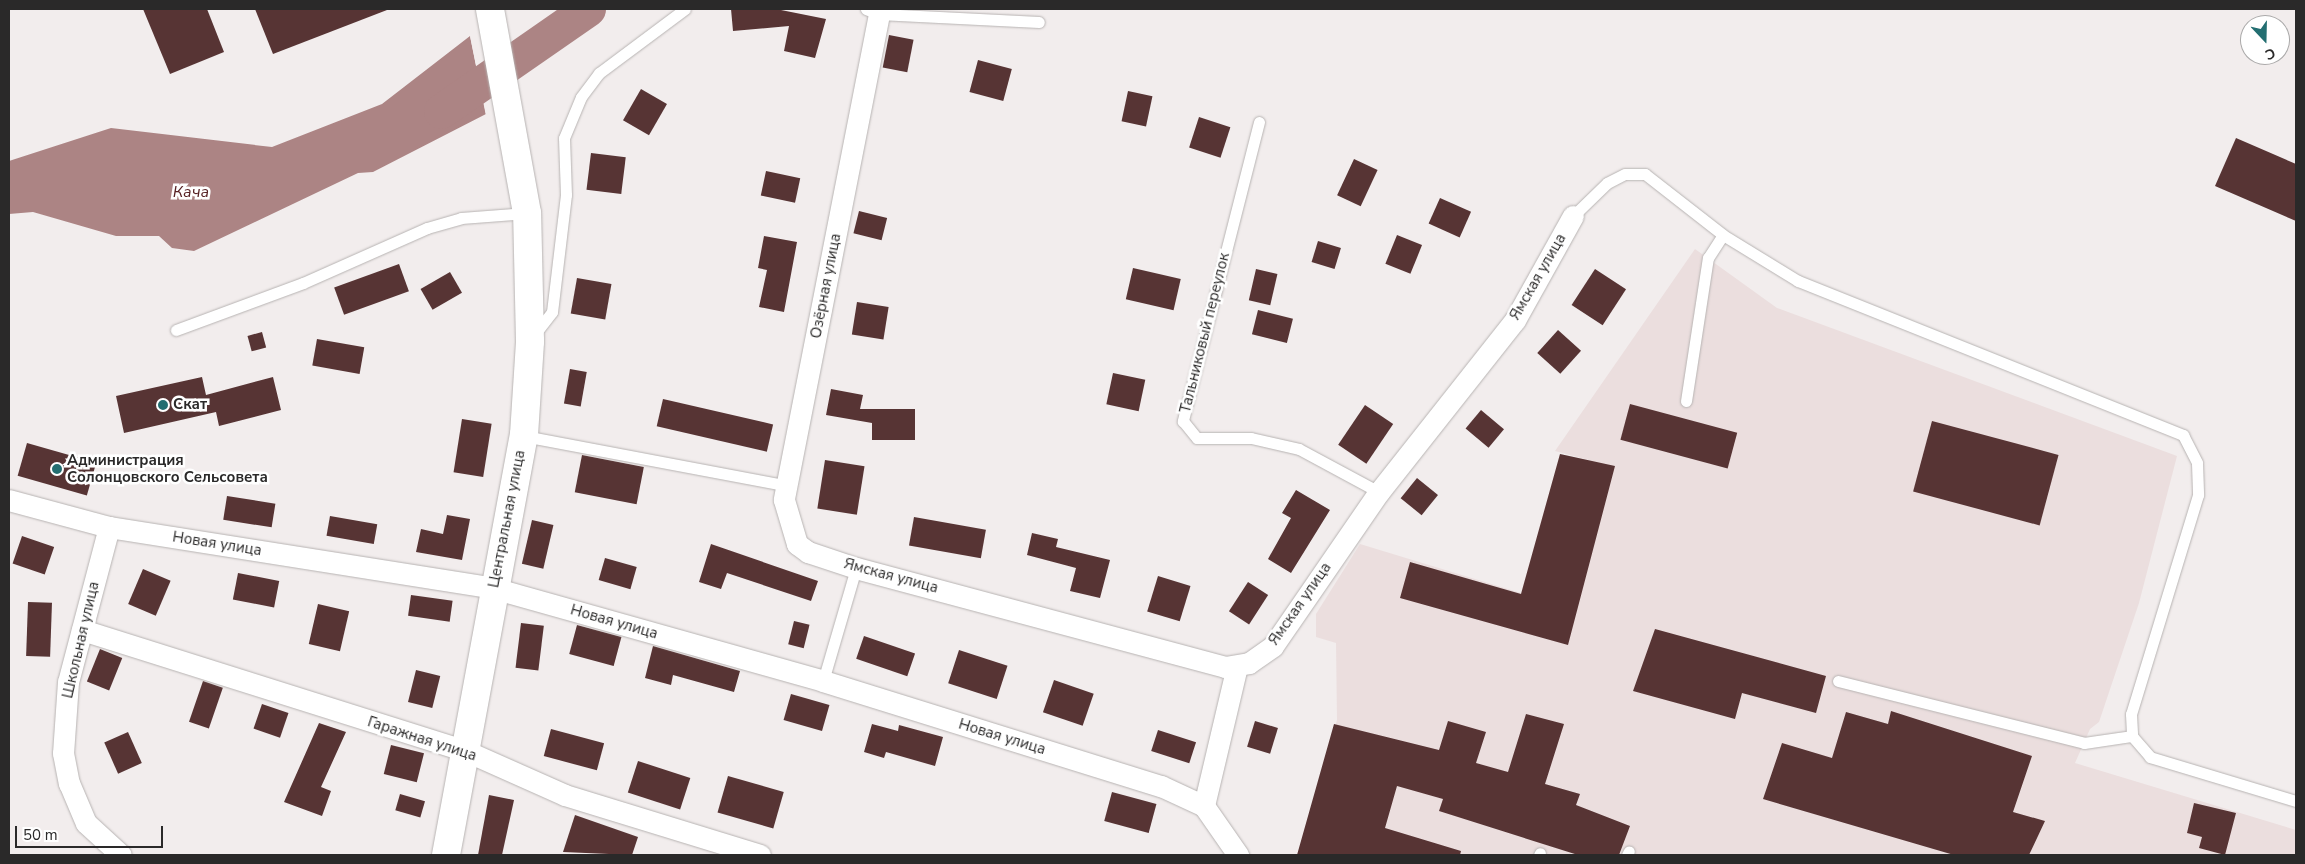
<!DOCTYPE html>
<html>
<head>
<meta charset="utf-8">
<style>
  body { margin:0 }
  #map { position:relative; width:2305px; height:864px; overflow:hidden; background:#f2eded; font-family:"Nunito Sans",sans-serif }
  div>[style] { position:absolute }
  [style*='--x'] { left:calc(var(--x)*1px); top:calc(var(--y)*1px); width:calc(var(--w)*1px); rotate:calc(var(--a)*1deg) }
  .built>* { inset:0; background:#ebdede }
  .water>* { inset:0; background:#ac8484 }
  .pier>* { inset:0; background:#f2eded }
  .river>* { height:35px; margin:-17.5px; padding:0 17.5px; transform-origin:17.5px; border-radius:17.5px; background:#ac8484 }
  .building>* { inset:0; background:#573434; transform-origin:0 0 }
  .roads { filter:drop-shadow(0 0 1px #b7b3b2) drop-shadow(0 0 1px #b7b3b2) }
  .lane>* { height:11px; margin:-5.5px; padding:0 5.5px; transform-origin:5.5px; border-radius:5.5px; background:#fff }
  .street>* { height:21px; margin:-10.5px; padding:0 10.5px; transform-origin:10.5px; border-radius:10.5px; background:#fff }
  .secondary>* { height:28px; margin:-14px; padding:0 14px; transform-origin:14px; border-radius:14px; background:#fff }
  .dots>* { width:14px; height:14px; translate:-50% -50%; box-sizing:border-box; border:2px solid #fff; border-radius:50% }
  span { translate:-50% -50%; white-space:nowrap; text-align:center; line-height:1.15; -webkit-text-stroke:5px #fff; paint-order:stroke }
  .street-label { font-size:15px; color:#2a2929 }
  .poi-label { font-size:15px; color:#2a2929; font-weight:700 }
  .left { translate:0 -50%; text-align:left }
  .water-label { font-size:16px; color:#572124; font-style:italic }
  .frame { position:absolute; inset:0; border:10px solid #2a2929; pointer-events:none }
  .north { position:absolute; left:2240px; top:15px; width:50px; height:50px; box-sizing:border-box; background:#fff; border:1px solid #aaa9a9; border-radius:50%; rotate:159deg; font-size:14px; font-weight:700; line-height:20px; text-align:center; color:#2a2929 }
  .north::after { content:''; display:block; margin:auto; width:18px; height:22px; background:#236e71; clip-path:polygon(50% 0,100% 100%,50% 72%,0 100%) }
  .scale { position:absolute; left:15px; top:826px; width:148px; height:22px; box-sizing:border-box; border:2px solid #2a2929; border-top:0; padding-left:6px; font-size:15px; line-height:18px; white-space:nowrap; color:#2a2929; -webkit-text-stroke:4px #fff; paint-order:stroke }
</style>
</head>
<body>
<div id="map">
  <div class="built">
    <div style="clip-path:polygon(1695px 249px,1777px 308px,2177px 456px,2139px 603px,2099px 722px,2090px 729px,2075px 763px,2296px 830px,2296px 855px,1297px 855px,1337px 720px,1336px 643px,1316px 637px,1316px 614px,1360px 544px,1521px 593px,1560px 454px,1592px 461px,1555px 451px)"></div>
  </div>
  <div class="water">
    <div style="clip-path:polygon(470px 36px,486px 114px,373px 172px,358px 173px,194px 251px,172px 248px,159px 236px,116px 236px,33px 212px,9px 214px,9px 161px,111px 128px,272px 147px,382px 104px)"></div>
  </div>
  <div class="pier">
    <div style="clip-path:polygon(470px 33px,488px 113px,486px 116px,470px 36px)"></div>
  </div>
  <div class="river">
    <div style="--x:441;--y:111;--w:179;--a:-34.8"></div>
  </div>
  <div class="building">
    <div style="clip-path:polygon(143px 9px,207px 9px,224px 52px,170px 74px)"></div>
    <div style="clip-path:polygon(255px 9px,387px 9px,387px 10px,273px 54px)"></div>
    <div style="clip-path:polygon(731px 9px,776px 9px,826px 19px,815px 58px,784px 51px,789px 26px,733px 31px)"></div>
    <div style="left:889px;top:35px;width:25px;height:33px;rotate:11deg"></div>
    <div style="left:978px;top:60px;width:35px;height:33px;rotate:15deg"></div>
    <div style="left:641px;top:89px;width:30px;height:36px;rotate:30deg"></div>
    <div style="left:1128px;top:91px;width:25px;height:31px;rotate:12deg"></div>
    <div style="left:1199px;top:117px;width:33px;height:32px;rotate:18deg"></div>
    <div style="clip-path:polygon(2236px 138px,2296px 164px,2296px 221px,2215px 186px)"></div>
    <div style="left:591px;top:153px;width:35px;height:37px;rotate:7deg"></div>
    <div style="left:1354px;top:159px;width:26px;height:40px;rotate:25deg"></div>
    <div style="left:766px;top:171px;width:35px;height:25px;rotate:12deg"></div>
    <div style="left:1440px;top:198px;width:34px;height:28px;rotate:24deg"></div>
    <div style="left:859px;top:211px;width:29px;height:23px;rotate:14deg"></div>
    <div style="left:1397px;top:235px;width:27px;height:31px;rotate:22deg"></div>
    <div style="clip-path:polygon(764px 236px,797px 242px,784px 312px,759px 307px,767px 270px,758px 268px)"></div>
    <div style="left:1318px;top:241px;width:24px;height:22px;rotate:17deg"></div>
    <div style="left:399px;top:264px;width:29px;height:69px;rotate:70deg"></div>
    <div style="left:1133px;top:268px;width:49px;height:32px;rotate:13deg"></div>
    <div style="left:1256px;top:269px;width:22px;height:32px;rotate:13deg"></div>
    <div style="left:1595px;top:269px;width:37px;height:43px;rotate:33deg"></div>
    <div style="left:450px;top:272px;width:24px;height:34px;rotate:60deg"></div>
    <div style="left:577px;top:278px;width:35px;height:36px;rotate:10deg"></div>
    <div style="left:857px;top:302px;width:32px;height:33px;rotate:9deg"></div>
    <div style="left:1258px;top:310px;width:36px;height:25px;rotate:14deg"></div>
    <div style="left:1558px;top:330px;width:31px;height:31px;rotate:42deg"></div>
    <div style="left:262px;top:332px;width:16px;height:15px;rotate:75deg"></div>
    <div style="left:317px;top:339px;width:48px;height:27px;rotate:10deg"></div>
    <div style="left:570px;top:369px;width:17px;height:35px;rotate:10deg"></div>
    <div style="left:1113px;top:373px;width:33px;height:32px;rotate:12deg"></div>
    <div style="clip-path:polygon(202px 377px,206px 395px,273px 377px,281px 410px,219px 426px,216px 412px,124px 433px,116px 396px)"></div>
    <div style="clip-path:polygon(831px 389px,863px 395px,860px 409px,915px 409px,915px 440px,872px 440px,872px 423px,826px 415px)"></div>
    <div style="left:663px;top:399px;width:113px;height:28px;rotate:13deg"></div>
    <div style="left:1630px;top:404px;width:111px;height:37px;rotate:15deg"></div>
    <div style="left:1365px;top:405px;width:34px;height:48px;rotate:34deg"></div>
    <div style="left:1481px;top:410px;width:30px;height:24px;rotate:40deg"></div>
    <div style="left:462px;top:419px;width:30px;height:54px;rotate:9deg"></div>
    <div style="left:1932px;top:421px;width:131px;height:73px;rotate:15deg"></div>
    <div style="left:27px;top:443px;width:72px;height:34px;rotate:16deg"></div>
    <div style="clip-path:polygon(1560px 454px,1615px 466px,1568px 645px,1400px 598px,1410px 562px,1521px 594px)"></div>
    <div style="left:582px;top:455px;width:63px;height:38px;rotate:11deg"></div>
    <div style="left:825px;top:460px;width:40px;height:49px;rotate:9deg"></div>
    <div style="left:1417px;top:478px;width:27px;height:26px;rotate:39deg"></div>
    <div style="clip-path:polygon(1296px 490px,1330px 510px,1291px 573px,1268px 559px,1291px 518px,1282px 513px)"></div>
    <div style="left:227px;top:496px;width:49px;height:24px;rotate:9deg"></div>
    <div style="clip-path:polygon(447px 515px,470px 519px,462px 560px,416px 552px,421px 529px,443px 534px)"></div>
    <div style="left:330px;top:516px;width:48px;height:20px;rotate:10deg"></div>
    <div style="left:914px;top:517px;width:73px;height:29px;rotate:10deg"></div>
    <div style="left:532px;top:520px;width:22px;height:45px;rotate:13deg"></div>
    <div style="clip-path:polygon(1032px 533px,1058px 539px,1056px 547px,1110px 560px,1100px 598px,1070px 591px,1076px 568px,1027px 555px)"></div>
    <div style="left:22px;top:536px;width:34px;height:29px;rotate:19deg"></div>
    <div style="clip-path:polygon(711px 544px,818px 581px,811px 601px,727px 573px,721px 589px,699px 582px)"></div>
    <div style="left:605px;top:558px;width:33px;height:23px;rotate:16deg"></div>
    <div style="left:143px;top:569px;width:30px;height:38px;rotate:23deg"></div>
    <div style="left:238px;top:573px;width:42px;height:27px;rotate:11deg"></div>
    <div style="left:1158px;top:576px;width:34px;height:37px;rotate:17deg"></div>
    <div style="left:1248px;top:582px;width:24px;height:35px;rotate:33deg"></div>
    <div style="left:411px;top:595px;width:42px;height:21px;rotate:8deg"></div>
    <div style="left:28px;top:602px;width:24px;height:54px;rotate:2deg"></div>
    <div style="left:318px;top:604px;width:32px;height:41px;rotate:13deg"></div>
    <div style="left:794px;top:621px;width:16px;height:24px;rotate:14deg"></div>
    <div style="left:521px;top:623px;width:23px;height:45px;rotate:7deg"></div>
    <div style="left:577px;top:625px;width:46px;height:30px;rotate:15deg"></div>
    <div style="clip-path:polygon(1655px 629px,1826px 676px,1816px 713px,1742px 693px,1735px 719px,1633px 691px)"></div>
    <div style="left:864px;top:636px;width:54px;height:24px;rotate:19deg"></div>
    <div style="clip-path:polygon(653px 646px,740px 671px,734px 692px,673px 675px,671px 685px,645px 678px)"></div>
    <div style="left:100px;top:649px;width:24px;height:35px;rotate:22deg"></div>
    <div style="left:959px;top:650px;width:51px;height:35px;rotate:18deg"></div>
    <div style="left:416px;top:670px;width:25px;height:33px;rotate:14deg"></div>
    <div style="left:1054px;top:680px;width:42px;height:34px;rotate:19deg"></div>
    <div style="left:203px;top:681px;width:21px;height:43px;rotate:19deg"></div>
    <div style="left:791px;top:694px;width:40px;height:27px;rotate:16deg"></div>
    <div style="left:262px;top:704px;width:28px;height:26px;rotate:19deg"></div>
    <div style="clip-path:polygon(1891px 711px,2032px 756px,2013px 812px,2045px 821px,2029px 855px,1954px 855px,1763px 799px,1782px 743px,1832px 758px,1846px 712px,1888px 724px)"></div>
    <div style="clip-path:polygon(1526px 714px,1564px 724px,1545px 784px,1580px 794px,1576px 805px,1630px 826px,1619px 855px,1578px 855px,1439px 811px,1443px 799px,1397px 786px,1385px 828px,1461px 851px,1460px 855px,1297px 855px,1334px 724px,1439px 750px,1448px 721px,1486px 732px,1476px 763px,1508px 772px)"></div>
    <div style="left:1255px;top:721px;width:24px;height:27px;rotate:17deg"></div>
    <div style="clip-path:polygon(319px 723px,346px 732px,321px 787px,331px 791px,322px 816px,284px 802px)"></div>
    <div style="clip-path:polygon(872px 724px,898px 731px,899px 725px,943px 737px,935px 766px,886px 752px,884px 758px,864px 752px)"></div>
    <div style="left:551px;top:729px;width:55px;height:28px;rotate:15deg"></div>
    <div style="left:1158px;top:730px;width:40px;height:22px;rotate:18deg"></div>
    <div style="left:128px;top:732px;width:34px;height:26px;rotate:66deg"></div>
    <div style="left:391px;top:745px;width:34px;height:30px;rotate:14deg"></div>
    <div style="left:638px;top:761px;width:55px;height:33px;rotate:18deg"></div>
    <div style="left:728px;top:776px;width:58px;height:38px;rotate:16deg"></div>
    <div style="left:1112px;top:792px;width:46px;height:30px;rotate:15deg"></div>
    <div style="left:400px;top:794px;width:26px;height:17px;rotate:16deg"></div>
    <div style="clip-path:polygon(489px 795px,514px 800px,502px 855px,478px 855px)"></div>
    <div style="clip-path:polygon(2194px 803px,2236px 813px,2225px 855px,2199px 848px,2202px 837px,2187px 833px)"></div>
    <div style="clip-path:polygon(575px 815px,638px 837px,632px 855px,563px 852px)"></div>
  </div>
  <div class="roads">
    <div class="lane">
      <div style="--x:866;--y:9;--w:14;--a:21"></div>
      <div style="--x:879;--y:14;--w:160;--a:2.9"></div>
      <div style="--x:1259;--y:122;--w:309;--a:104.3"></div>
      <div style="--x:1183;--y:421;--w:22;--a:51"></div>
      <div style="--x:1197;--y:438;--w:54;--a:0"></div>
      <div style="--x:1251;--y:438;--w:49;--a:12.9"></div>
      <div style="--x:1299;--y:449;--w:91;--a:28.3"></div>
      <div style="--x:1573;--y:216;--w:47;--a:-44.1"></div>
      <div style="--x:1607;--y:183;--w:20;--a:-27"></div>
      <div style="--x:1625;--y:174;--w:20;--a:0"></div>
      <div style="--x:1645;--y:174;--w:99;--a:38"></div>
      <div style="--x:1723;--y:235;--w:88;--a:31.5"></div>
      <div style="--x:1798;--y:281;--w:415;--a:21.8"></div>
      <div style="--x:2183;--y:435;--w:31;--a:63"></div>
      <div style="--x:2197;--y:463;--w:32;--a:88"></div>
      <div style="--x:2198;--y:495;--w:229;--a:107"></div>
      <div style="--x:2131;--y:714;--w:22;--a:87"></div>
      <div style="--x:2132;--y:736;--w:28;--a:49"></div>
      <div style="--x:2150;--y:757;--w:152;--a:16.8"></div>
      <div style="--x:176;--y:330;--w:135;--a:-20.3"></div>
      <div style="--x:303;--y:283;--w:136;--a:-23.9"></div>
      <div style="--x:427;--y:228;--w:35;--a:-16"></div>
      <div style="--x:461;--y:218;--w:66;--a:-4.3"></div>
      <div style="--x:534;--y:335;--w:29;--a:-52"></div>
      <div style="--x:552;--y:312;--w:118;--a:-83.2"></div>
      <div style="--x:566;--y:195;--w:57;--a:-92"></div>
      <div style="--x:564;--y:138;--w:44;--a:-67.5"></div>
      <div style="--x:581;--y:97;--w:30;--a:-53"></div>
      <div style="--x:599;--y:73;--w:107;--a:-36.7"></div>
      <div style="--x:1686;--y:401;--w:145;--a:-81.3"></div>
      <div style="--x:1708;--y:258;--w:27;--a:-57"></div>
      <div style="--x:524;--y:436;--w:269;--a:10.7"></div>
      <div style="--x:823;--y:681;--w:118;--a:-73.7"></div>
      <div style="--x:1838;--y:681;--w:254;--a:14.1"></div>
      <div style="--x:2084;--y:743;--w:49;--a:-8.3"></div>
      <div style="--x:1539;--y:855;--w:2;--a:-63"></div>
      <div style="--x:1627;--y:855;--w:4;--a:-63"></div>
    </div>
    <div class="street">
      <div style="--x:879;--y:14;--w:495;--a:101.1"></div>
      <div style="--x:784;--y:500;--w:46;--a:73.5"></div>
      <div style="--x:797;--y:544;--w:14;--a:36"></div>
      <div style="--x:808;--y:552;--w:51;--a:18.4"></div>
      <div style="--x:856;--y:568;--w:382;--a:15"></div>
      <div style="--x:1225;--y:667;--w:24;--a:-9"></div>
      <div style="--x:1249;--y:663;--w:29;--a:-35"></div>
      <div style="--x:1273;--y:646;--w:187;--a:-55.5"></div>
      <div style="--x:1379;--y:492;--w:219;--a:-51.7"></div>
      <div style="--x:1515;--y:320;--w:119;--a:-60.9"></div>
      <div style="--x:9;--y:500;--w:104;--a:15.1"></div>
      <div style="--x:109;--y:527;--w:389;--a:9"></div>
      <div style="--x:493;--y:588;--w:343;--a:15.7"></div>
      <div style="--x:823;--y:681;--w:354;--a:17.3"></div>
      <div style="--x:1161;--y:786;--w:47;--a:24.9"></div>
      <div style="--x:109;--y:527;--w:160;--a:104.8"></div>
      <div style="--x:68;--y:682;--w:71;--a:94"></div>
      <div style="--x:63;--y:753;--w:31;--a:79"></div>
      <div style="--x:69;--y:783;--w:43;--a:67"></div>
      <div style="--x:86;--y:823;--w:47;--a:42.4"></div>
      <div style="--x:82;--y:630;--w:403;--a:17.5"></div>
      <div style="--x:466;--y:751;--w:108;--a:24"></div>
      <div style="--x:565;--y:795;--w:204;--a:17.1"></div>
      <div style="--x:1237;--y:666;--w:144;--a:103.3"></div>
      <div style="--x:1204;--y:806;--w:60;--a:55.2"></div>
    </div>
    <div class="secondary">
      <div style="--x:446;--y:855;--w:427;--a:-79.5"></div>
      <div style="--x:524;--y:435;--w:94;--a:-86.3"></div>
      <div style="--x:530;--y:341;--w:128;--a:-91.3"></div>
      <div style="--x:527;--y:213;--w:207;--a:-100.3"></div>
    </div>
  </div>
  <div class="dots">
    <div style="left:163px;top:405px;background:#236e71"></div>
    <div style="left:57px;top:469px;background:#236e71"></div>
  </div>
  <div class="street-label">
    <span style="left:1538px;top:277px;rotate:-60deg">Ямская улица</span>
    <span style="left:826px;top:286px;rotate:-79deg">Озёрная улица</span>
    <span style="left:1205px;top:333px;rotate:-76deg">Тальниковый переулок</span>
    <span style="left:507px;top:519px;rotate:-79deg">Центральная улица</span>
    <span style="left:217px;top:544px;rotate:9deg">Новая улица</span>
    <span style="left:891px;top:576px;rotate:15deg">Ямская улица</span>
    <span style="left:1300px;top:604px;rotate:-55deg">Ямская улица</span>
    <span style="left:614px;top:622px;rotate:16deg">Новая улица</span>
    <span style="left:81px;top:640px;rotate:-77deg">Школьная улица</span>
    <span style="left:1002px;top:737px;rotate:17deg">Новая улица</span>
    <span style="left:422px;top:739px;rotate:18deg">Гаражная улица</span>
  </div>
  <div class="poi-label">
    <span class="left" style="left:173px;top:405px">Скат</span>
    <span class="left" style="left:67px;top:469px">Администрация<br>Солонцовского Сельсовета</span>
  </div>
  <div class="water-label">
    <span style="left:191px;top:192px">Кача</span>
  </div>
  <div class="frame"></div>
  <div class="north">С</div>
  <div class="scale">50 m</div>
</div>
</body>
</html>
